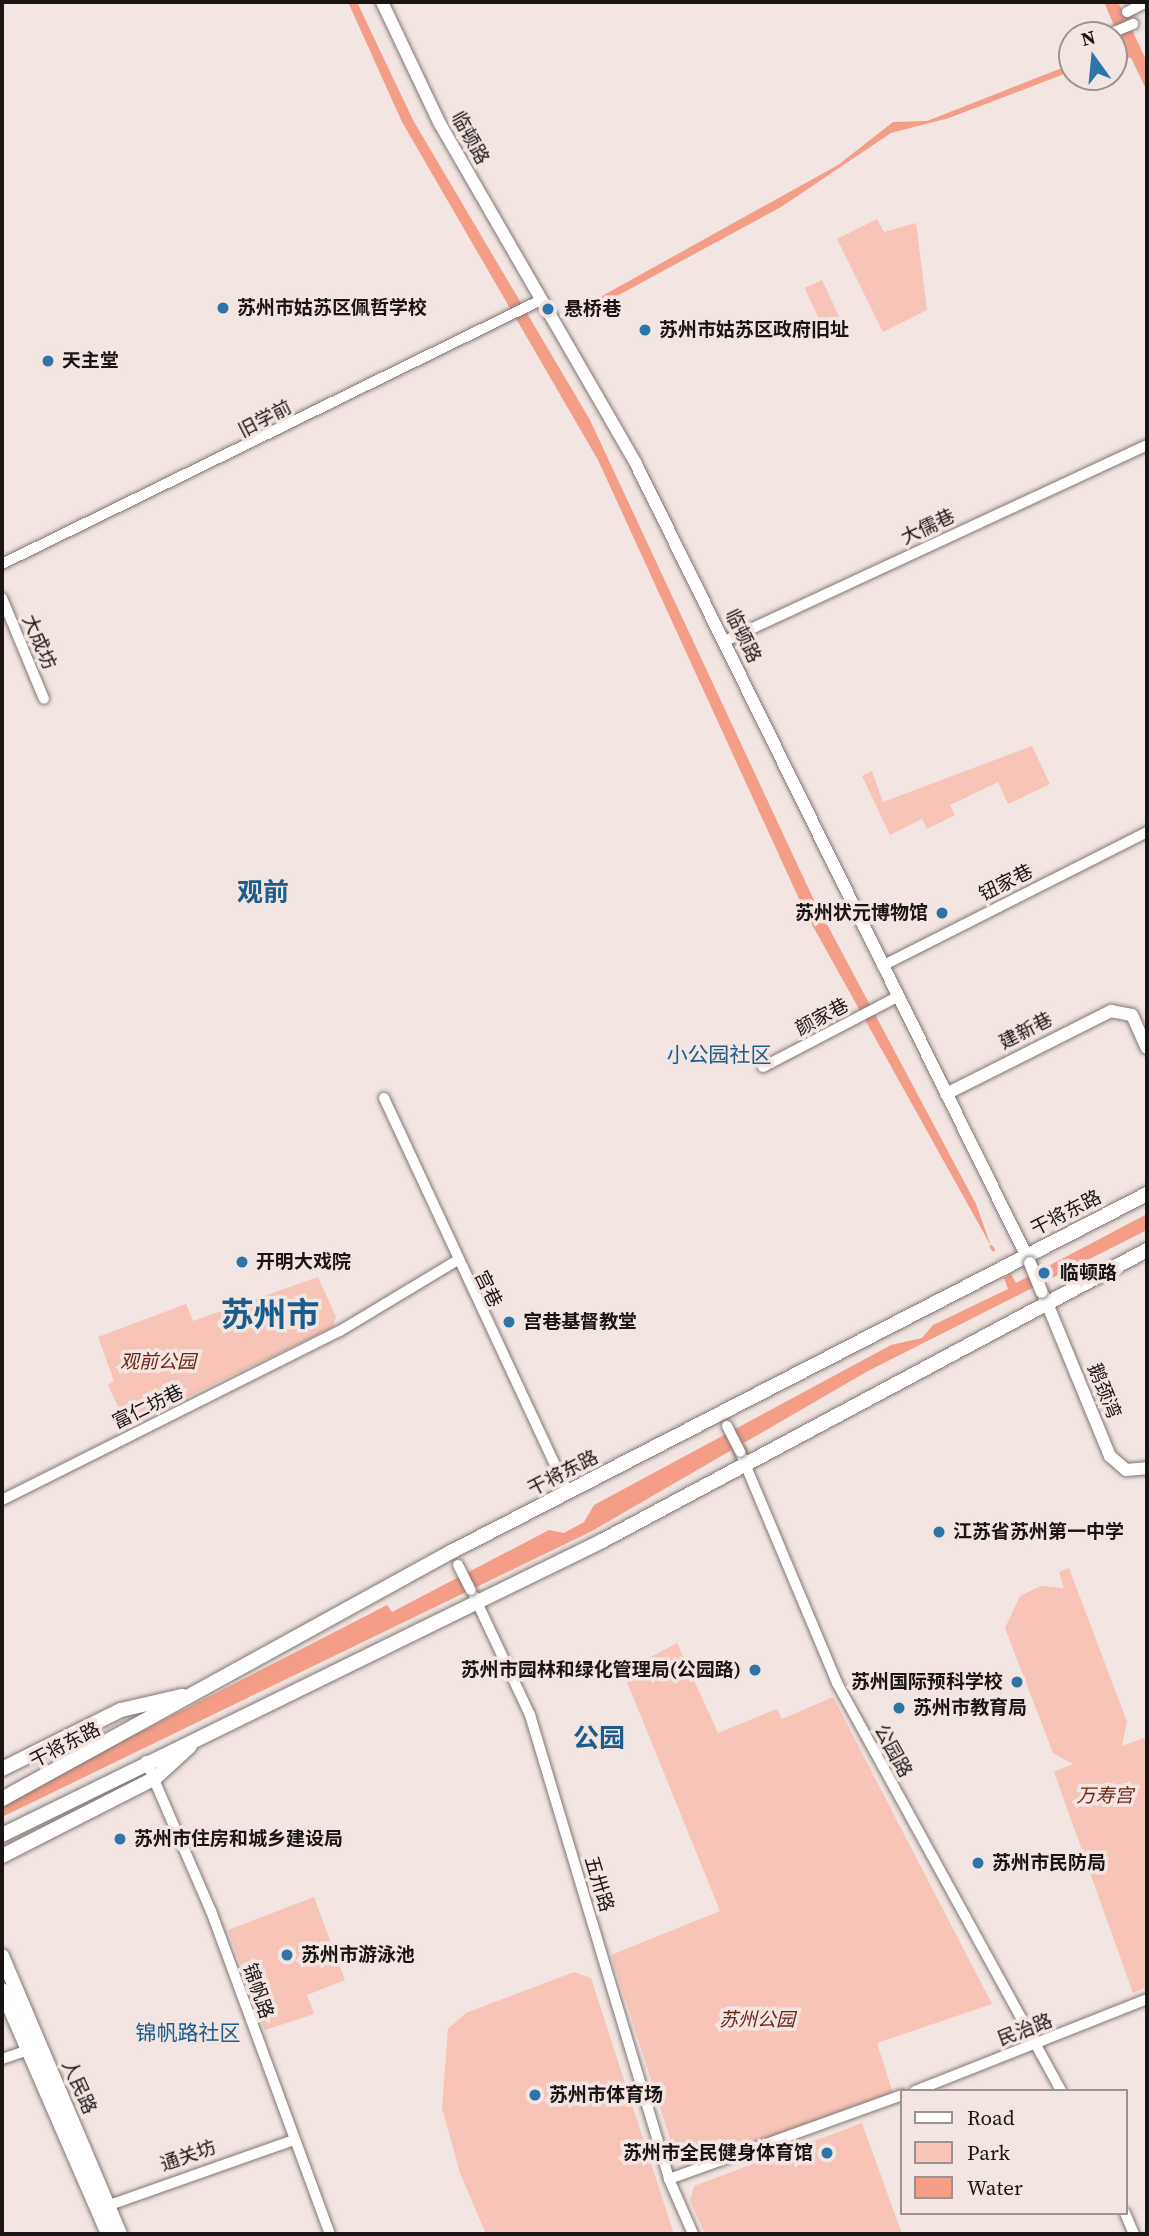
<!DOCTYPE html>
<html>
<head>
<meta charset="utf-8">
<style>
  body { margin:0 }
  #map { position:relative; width:1149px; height:2236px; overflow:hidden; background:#f2e5e2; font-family:"Source Serif 4","Noto Sans SC",serif }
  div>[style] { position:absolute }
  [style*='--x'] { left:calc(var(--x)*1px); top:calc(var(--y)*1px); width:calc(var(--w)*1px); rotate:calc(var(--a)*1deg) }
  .green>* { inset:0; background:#f7c4b7; transform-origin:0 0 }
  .water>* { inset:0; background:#f49e88 }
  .stream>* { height:2.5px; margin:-1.25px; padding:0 1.25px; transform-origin:1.25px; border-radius:1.25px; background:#f49e88 }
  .roads { filter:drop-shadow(0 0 2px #817673) drop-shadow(0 0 2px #817673) }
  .tertiary>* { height:10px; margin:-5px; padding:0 5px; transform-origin:5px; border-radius:5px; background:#fff }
  .secondary>* { height:12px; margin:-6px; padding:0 6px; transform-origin:6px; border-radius:6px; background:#fff }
  .primary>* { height:14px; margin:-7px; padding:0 7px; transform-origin:7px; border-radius:7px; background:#fff }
  .bridges { filter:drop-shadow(0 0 2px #817673) drop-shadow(0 0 2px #817673) }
  .tertiary-bridge>* { height:10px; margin:-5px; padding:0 5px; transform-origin:5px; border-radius:5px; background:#fff }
  .secondary-bridge>* { height:12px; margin:-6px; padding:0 6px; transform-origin:6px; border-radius:6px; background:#fff }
  .dots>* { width:19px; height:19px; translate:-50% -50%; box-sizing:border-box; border:4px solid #f2e5e2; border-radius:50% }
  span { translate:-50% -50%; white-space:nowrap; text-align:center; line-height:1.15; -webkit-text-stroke:7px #f2e5e2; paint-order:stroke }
  .street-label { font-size:19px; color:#1a1514 }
  .poi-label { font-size:19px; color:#1a1514; font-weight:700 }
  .left { translate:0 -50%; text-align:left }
  .right { translate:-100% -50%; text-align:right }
  .park-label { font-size:19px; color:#6f2412; font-style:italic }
  .neighbourhood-label { font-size:21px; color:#1a5c8b }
  .district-label { font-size:26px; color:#1a5c8b; font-weight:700 }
  .town-label { font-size:33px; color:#1a5c8b; font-weight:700 }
  .frame { position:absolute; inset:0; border:4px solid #1a1514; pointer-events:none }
  .legend { position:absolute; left:900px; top:2089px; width:228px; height:126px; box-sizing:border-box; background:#f2e5e2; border:2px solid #9c9290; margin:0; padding:9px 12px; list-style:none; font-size:21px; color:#1a1514 }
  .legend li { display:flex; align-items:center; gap:14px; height:35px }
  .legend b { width:35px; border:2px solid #9c9290 }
  .north { position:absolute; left:1058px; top:21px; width:70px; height:70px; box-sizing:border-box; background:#f2e5e2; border:2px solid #9c9290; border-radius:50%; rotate:345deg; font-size:19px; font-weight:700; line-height:28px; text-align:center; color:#1a1514 }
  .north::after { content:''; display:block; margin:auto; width:24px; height:32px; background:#2d74a9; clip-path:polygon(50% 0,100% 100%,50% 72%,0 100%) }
</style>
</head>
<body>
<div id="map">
  <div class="green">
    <div style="clip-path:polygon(877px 219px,884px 232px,916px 223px,927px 310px,883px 332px,837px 239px)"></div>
    <div style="left:822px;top:280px;width:43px;height:19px;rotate:65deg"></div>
    <div style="clip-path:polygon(1032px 746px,1050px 784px,1008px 804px,998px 782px,950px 805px,955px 815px,927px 829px,922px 819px,890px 835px,862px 776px,872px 771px,883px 802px)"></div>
    <div style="clip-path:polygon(318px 1277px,336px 1317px,333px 1327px,127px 1426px,108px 1385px,114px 1381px,98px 1337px,186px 1304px,193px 1321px)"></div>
    <div style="clip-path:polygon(1069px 1568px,1127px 1722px,1122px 1746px,1144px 1738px,1147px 1742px,1147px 1987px,1133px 1993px,1054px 1772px,1073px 1764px,1053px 1753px,1005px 1628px,1020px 1596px,1041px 1586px,1064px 1588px,1059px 1572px)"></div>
    <div style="clip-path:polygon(677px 1643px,718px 1733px,777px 1709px,782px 1719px,833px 1697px,992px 2004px,877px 2043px,893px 2093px,688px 2166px,676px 2157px,611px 1955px,720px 1911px,623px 1672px)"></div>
    <div style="clip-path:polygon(314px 1897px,345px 1980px,307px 1995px,314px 2014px,265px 2030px,228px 1930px)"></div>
    <div style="clip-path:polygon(574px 1972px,591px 1978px,673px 2231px,665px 2234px,486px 2234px,460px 2173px,442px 2108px,448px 2029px,466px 2013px)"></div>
    <div style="clip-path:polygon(862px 2123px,902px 2234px,705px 2234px,690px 2201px,694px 2186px)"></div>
  </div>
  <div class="water">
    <div style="clip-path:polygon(348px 2px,357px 2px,413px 120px,590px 420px,813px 898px,976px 1204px,991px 1246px,805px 912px,598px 460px,402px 122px)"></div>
    <div style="clip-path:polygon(1104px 2px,1118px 2px,1125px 16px,1147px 6px,1127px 19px,1147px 62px,1147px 91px,1131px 58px,1114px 56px,1119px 37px)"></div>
    <div style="clip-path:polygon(1072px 64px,1072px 71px,949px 118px,891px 133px,781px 207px,580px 316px,575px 311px,838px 165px,893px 122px,927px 121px)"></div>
    <div style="clip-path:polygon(1147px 1214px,1147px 1230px,868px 1371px,592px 1531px,2px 1817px,2px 1808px,43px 1782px,387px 1605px,392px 1612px,549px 1530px,564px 1533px,584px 1522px,594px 1505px,891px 1345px,922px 1338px,933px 1325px,1008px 1289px,1004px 1278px,1011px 1274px,1016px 1283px)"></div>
  </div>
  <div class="stream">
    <div style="--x:991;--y:1246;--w:4;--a:56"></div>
  </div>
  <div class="roads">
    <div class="tertiary">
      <div style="--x:1127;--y:12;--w:22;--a:-27"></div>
      <div style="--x:1114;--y:32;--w:21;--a:-23"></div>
      <div style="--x:2;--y:564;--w:600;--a:-26.1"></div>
      <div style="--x:2;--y:598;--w:109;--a:67.4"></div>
      <div style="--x:725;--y:641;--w:465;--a:-24.9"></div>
      <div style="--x:882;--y:966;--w:297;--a:-26.8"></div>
      <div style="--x:763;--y:1067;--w:151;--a:-27.6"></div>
      <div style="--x:384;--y:1098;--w:435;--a:65"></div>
      <div style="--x:740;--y:1452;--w:251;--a:67.2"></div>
      <div style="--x:837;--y:1683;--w:465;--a:61.2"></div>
      <div style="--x:2;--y:1500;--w:378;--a:-26.6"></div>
      <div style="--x:340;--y:1331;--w:135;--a:-31.1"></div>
      <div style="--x:474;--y:1596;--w:132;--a:64.8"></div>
      <div style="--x:530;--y:1715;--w:484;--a:73.3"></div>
      <div style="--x:669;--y:2179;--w:60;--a:66.4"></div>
      <div style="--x:146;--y:1761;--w:163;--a:66.6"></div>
      <div style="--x:211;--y:1911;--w:344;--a:69.8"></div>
      <div style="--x:2;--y:2059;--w:28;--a:-19"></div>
      <div style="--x:915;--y:2091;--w:250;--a:-21.6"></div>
      <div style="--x:669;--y:2179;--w:248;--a:-19.8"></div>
      <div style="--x:101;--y:2208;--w:201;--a:-19.4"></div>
      <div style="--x:1125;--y:2213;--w:23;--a:67"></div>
    </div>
    <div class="secondary">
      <div style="--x:382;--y:2;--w:135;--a:64.6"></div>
      <div style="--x:440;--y:124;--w:392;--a:60"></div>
      <div style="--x:636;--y:464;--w:891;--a:63.75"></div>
      <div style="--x:946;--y:1094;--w:185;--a:-26.7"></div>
      <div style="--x:1111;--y:1011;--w:21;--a:11"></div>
      <div style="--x:1132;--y:1015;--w:36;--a:66"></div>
      <div style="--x:1044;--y:1296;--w:173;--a:67.6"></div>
      <div style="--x:1110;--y:1456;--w:21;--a:41"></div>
      <div style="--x:1126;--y:1470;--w:21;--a:-5"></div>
    </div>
    <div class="primary">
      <div style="--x:2;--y:1769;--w:133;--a:-26.4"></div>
      <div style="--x:121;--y:1710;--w:63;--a:-12.9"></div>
      <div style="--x:2;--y:1799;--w:512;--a:-28.82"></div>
      <div style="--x:451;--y:1552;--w:783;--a:-27.22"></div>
      <div style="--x:2;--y:1835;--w:668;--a:-26.1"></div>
      <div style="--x:602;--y:1541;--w:618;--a:-28.1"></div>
      <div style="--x:2;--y:1856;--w:172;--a:-27"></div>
      <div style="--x:155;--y:1778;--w:47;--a:-42.4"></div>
      <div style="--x:2;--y:1956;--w:302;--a:67"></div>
      <div style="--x:2;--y:1990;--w:266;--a:66.5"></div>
    </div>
  </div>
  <div class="bridges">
    <div class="tertiary-bridge">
      <div style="--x:727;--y:1426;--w:29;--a:63"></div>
      <div style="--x:458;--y:1565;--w:28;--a:63"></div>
    </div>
    <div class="secondary-bridge">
      <div style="--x:1030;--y:1263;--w:31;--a:68"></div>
    </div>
  </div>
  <div class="dots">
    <div style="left:223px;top:308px;background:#2d74a9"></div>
    <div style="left:548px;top:309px;background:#2d74a9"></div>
    <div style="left:645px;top:330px;background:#2d74a9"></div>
    <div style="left:48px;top:361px;background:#2d74a9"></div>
    <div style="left:942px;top:913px;background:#2d74a9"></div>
    <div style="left:242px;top:1262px;background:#2d74a9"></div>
    <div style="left:1044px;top:1273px;background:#2d74a9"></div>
    <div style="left:509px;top:1322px;background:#2d74a9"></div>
    <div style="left:939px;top:1532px;background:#2d74a9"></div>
    <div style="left:755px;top:1670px;background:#2d74a9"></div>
    <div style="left:1017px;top:1682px;background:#2d74a9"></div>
    <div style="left:899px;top:1708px;background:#2d74a9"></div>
    <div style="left:120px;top:1839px;background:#2d74a9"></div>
    <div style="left:978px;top:1863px;background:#2d74a9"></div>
    <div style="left:287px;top:1955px;background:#2d74a9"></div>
    <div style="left:535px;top:2095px;background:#2d74a9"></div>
    <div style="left:827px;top:2153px;background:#2d74a9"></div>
  </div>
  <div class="street-label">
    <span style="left:470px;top:138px;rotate:61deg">临顿路</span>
    <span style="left:265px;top:419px;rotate:-27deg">旧学前</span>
    <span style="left:928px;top:527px;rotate:-25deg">大儒巷</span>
    <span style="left:743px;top:636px;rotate:64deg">临顿路</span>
    <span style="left:39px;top:642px;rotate:67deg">大成坊</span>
    <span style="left:1006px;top:883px;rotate:-27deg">钮家巷</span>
    <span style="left:822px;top:1017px;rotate:-28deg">颜家巷</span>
    <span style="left:1026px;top:1031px;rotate:-27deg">建新巷</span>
    <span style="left:1066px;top:1213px;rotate:-27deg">干将东路</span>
    <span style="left:488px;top:1289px;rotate:64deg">宫巷</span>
    <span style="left:1104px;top:1391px;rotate:68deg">鹅颈湾</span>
    <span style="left:148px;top:1407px;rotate:-26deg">富仁坊巷</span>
    <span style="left:563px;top:1473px;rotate:-27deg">干将东路</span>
    <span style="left:65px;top:1745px;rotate:-27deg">干将东路</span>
    <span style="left:893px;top:1751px;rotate:61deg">公园路</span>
    <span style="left:599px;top:1884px;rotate:73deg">五卅路</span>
    <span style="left:258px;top:1991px;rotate:71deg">锦帆路</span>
    <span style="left:1025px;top:2030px;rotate:-21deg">民治路</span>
    <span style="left:79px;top:2087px;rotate:66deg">人民路</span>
    <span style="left:188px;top:2156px;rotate:-19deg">通关坊</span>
  </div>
  <div class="poi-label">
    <span class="left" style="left:237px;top:308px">苏州市姑苏区佩哲学校</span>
    <span class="left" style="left:564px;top:309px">悬桥巷</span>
    <span class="left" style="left:659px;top:330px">苏州市姑苏区政府旧址</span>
    <span class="left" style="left:62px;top:361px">天主堂</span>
    <span class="right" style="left:928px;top:913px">苏州状元博物馆</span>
    <span class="left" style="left:256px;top:1262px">开明大戏院</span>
    <span class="left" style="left:1060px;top:1273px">临顿路</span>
    <span class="left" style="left:523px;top:1322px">宫巷基督教堂</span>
    <span class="left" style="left:953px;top:1532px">江苏省苏州第一中学</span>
    <span class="right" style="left:741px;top:1670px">苏州市园林和绿化管理局(公园路)</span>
    <span class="right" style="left:1003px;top:1682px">苏州国际预科学校</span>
    <span class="left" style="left:913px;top:1708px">苏州市教育局</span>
    <span class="left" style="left:134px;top:1839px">苏州市住房和城乡建设局</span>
    <span class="left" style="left:992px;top:1863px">苏州市民防局</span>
    <span class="left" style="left:301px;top:1955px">苏州市游泳池</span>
    <span class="left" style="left:549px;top:2095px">苏州市体育场</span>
    <span class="right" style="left:813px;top:2153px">苏州市全民健身体育馆</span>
  </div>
  <div class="park-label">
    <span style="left:158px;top:1362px">观前公园</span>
    <span style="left:1105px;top:1796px">万寿宫</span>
    <span style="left:757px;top:2020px">苏州公园</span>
  </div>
  <div class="neighbourhood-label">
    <span style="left:719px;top:1055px">小公园社区</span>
    <span style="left:188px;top:2033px">锦帆路社区</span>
  </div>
  <div class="district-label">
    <span style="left:263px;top:893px">观前</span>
    <span style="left:599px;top:1739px">公园</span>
  </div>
  <div class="town-label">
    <span style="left:270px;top:1315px">苏州市</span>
  </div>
  <div class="frame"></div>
  <ul class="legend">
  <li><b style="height:9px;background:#fff"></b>Road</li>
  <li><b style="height:19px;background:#f7c4b7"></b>Park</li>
  <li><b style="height:19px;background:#f49e88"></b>Water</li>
  </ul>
  <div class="north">N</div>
</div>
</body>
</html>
